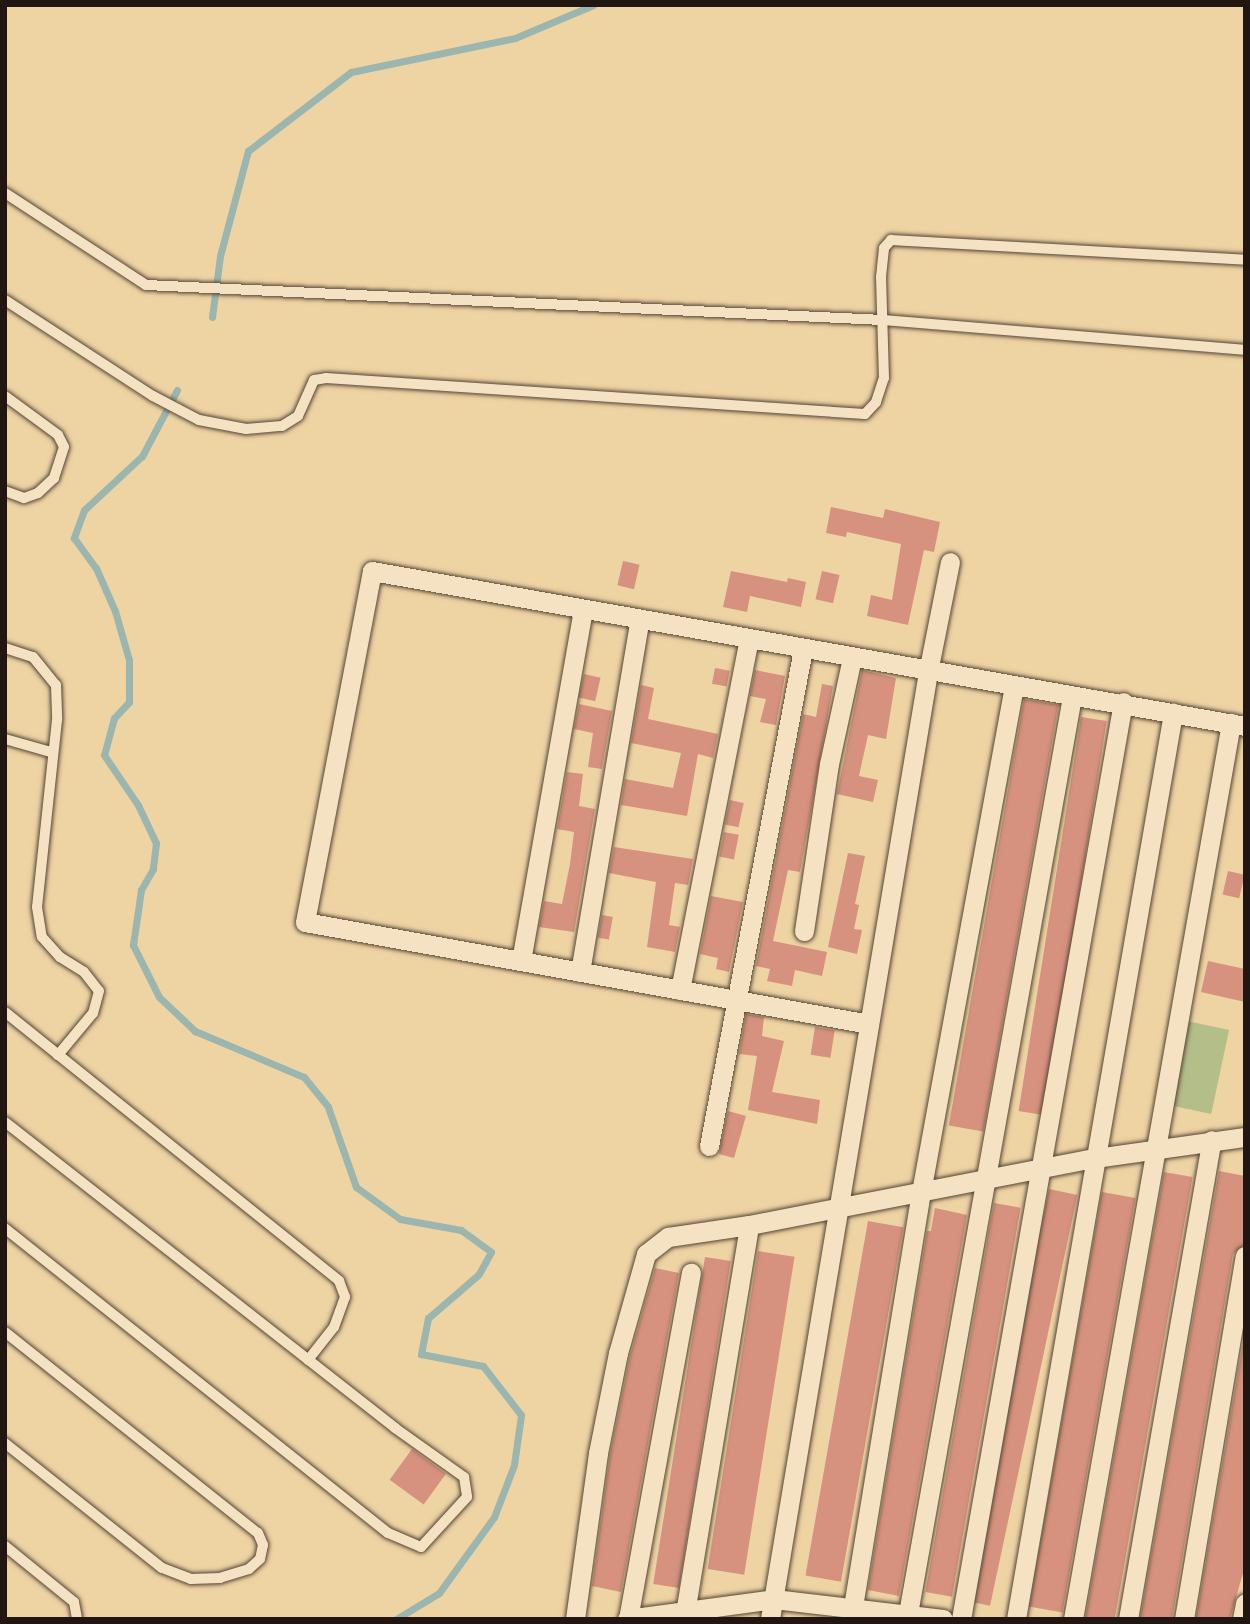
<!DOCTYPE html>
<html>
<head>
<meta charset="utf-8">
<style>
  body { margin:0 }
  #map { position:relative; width:1250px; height:1624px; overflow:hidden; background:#eed3a3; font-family:"IM FELL DW Pica",serif }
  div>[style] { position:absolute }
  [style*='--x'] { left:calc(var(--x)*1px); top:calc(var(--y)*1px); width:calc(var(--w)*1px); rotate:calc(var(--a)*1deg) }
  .green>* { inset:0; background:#b4be89; transform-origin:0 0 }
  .stream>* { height:7px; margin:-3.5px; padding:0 3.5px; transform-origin:3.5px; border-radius:3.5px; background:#9bb6ae }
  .building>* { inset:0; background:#d6927e; transform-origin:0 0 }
  .roads { filter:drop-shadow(0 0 2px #544536) drop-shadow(0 0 2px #544536) }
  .service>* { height:10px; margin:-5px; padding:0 5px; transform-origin:5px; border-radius:5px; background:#f4e2c3 }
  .minor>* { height:19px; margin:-9.5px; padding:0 9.5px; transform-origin:9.5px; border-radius:9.5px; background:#f4e2c3 }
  span { translate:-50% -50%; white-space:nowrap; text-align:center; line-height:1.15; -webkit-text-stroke:6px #f4e2c3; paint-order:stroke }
  .frame { position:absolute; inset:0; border:7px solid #211611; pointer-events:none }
</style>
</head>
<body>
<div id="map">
  <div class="green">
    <div style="left:1187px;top:1021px;width:43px;height:86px;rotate:12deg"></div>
  </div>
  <div class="stream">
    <div style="--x:212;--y:317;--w:62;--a:-82.5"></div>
    <div style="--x:220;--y:256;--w:109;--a:-75.1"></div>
    <div style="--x:248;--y:151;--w:130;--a:-37.5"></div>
    <div style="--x:351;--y:72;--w:167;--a:-11.7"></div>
    <div style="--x:515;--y:38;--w:85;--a:-22.9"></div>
    <div style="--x:177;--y:390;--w:75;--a:117.9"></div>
    <div style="--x:142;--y:456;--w:79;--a:137"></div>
    <div style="--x:84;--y:510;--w:30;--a:110"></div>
    <div style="--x:74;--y:538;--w:37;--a:54"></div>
    <div style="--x:96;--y:568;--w:47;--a:66.2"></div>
    <div style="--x:115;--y:611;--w:51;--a:74.1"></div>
    <div style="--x:129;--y:660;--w:42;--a:90"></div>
    <div style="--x:129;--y:702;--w:22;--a:133"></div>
    <div style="--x:114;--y:718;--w:38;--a:105"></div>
    <div style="--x:104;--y:755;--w:60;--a:55.8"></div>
    <div style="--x:138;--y:805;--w:42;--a:64.7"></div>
    <div style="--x:156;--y:843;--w:26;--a:97"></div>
    <div style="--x:153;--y:869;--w:24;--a:120"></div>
    <div style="--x:141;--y:890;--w:56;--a:98.3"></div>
    <div style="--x:133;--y:945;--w:58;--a:63.4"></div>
    <div style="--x:159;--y:997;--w:50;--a:43.4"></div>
    <div style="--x:195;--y:1031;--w:118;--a:22.9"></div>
    <div style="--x:304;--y:1077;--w:38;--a:51"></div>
    <div style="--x:328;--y:1107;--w:85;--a:70.7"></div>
    <div style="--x:356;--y:1187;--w:54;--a:36"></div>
    <div style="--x:400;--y:1219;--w:62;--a:10.2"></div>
    <div style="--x:461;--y:1230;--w:37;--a:36"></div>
    <div style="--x:491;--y:1252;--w:26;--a:119"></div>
    <div style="--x:478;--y:1275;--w:66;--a:139.3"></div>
    <div style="--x:428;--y:1318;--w:37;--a:101"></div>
    <div style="--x:421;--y:1354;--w:63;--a:11"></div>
    <div style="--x:483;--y:1366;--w:62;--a:52.2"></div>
    <div style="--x:521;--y:1415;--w:50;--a:98"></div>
    <div style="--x:514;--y:1465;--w:56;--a:111"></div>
    <div style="--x:494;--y:1517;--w:94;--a:125.9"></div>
    <div style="--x:439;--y:1593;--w:50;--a:148.8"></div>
  </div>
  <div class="building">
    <div style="clip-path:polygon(831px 507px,883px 518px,885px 509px,940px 522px,934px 552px,924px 550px,908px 625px,867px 616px,871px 595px,892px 600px,901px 544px,847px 532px,846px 537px,826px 533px)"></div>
    <div style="left:623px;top:561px;width:17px;height:25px;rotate:13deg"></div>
    <div style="clip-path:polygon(731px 571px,787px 582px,788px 578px,806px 582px,801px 607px,750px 596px,747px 612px,723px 607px)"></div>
    <div style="left:822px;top:571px;width:18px;height:29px;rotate:13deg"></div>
    <div style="left:715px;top:668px;width:15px;height:16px;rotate:11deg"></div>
    <div style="clip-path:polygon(755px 670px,785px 676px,776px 725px,760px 722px,766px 699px,750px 696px)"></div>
    <div style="clip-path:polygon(862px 670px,896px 678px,886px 739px,868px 735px,859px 776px,878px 780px,873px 802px,837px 794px)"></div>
    <div style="left:584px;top:674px;width:17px;height:24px;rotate:13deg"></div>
    <div style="clip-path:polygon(822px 684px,833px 686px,800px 872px,788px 870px,773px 941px,827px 952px,822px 976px,795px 970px,792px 986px,767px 981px,770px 969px,756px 966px,803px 714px,816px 717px)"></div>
    <div style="clip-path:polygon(641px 685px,654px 688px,648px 719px,718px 734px,713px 758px,698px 754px,687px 816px,621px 805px,625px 779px,673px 788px,681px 753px,631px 743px)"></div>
    <div style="left:1024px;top:699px;width:35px;height:433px;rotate:10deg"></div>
    <div style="clip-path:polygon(579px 704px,612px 711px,602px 769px,588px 767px,593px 733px,574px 729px)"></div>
    <div style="left:1081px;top:717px;width:26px;height:399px;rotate:9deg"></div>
    <div style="clip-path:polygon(567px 772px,583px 774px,579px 806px,595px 809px,574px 932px,539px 927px,544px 901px,562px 904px,570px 864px,574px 832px,557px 829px)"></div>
    <div style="left:730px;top:800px;width:14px;height:25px;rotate:12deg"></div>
    <div style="left:724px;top:832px;width:15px;height:25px;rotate:11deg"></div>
    <div style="clip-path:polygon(614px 847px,693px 859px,688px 885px,675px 883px,669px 925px,680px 927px,675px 952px,647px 947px,656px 882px,609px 873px)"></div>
    <div style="clip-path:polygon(848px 853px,865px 856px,855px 904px,859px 905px,854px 929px,862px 930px,857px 954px,828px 947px)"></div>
    <div style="left:1228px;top:871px;width:17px;height:24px;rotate:13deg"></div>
    <div style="clip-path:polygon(711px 896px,743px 902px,729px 972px,716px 969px,718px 958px,700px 954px)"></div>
    <div style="left:602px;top:915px;width:11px;height:23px;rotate:10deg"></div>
    <div style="clip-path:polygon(1208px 961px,1245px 969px,1245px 1002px,1201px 992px)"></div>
    <div style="clip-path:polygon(746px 1014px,764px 1017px,762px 1036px,784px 1041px,772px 1092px,820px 1100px,817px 1124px,748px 1110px,757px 1056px,739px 1054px)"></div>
    <div style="left:815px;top:1027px;width:20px;height:28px;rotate:9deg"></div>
    <div style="clip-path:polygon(728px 1111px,746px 1116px,734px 1158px,719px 1154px)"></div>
    <div style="clip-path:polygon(1219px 1171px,1245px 1176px,1245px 1244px,1233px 1254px,1172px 1619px,1140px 1619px)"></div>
    <div style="left:1164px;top:1172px;width:29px;height:454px;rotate:10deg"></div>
    <div style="left:1049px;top:1189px;width:29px;height:420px;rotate:12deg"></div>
    <div style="left:1102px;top:1192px;width:34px;height:421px;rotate:10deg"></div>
    <div style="left:994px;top:1203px;width:27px;height:395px;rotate:10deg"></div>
    <div style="clip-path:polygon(935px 1208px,967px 1215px,899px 1596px,868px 1590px,927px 1231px,931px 1231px)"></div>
    <div style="left:868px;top:1221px;width:36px;height:360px;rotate:10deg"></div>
    <div style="left:758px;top:1251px;width:37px;height:322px;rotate:9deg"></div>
    <div style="left:705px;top:1257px;width:26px;height:331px;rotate:9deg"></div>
    <div style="clip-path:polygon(655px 1268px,679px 1273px,621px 1592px,592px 1586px,610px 1455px,630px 1356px)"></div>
    <div style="clip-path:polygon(1245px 1331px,1245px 1566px,1230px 1619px,1196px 1619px)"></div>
    <div style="left:412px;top:1449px;width:42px;height:38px;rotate:36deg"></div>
  </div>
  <div class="roads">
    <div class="service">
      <div style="--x:5;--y:193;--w:168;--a:33.1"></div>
      <div style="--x:146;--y:285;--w:737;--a:2.72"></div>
      <div style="--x:882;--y:320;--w:364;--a:4.7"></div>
      <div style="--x:5;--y:300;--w:176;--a:33"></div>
      <div style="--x:153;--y:396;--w:52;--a:27.6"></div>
      <div style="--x:199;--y:420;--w:48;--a:10.8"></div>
      <div style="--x:246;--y:429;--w:36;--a:-5"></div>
      <div style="--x:282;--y:426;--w:19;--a:-32"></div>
      <div style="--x:298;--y:416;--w:39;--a:-66"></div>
      <div style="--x:314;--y:380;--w:12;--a:-9"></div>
      <div style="--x:326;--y:378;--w:540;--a:3.82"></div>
      <div style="--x:865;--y:414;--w:16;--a:-47"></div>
      <div style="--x:876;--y:402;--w:25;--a:-72"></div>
      <div style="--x:884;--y:378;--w:101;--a:-91.7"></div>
      <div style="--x:881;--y:277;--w:29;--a:-84"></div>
      <div style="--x:884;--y:248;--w:11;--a:-49"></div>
      <div style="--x:891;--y:240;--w:355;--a:3.2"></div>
      <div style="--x:5;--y:396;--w:66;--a:36.3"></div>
      <div style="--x:58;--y:435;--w:13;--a:63"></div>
      <div style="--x:64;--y:447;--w:33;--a:108"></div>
      <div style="--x:54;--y:478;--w:22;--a:137"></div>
      <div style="--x:38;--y:493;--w:15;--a:160"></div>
      <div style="--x:24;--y:498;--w:20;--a:-160"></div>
      <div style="--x:5;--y:648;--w:29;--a:18"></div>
      <div style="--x:33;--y:657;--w:36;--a:51"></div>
      <div style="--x:56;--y:685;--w:35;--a:88"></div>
      <div style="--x:57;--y:720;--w:188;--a:96.1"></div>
      <div style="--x:37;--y:907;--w:30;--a:81"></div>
      <div style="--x:42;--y:937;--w:27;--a:48"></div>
      <div style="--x:60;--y:957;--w:28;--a:32"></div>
      <div style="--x:84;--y:972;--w:24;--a:52"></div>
      <div style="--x:99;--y:991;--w:23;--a:105"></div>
      <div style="--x:93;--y:1013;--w:55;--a:129.8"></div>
      <div style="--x:5;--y:739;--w:48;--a:15.8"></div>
      <div style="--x:5;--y:1012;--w:429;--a:38.8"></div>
      <div style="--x:339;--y:1281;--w:17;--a:69"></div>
      <div style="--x:345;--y:1297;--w:32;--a:110"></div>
      <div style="--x:334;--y:1327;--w:42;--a:128.2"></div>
      <div style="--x:5;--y:1122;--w:496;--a:38.1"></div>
      <div style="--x:395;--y:1428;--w:85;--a:35.4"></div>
      <div style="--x:464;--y:1477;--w:20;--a:81"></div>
      <div style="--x:467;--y:1497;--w:68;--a:132.6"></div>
      <div style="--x:421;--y:1547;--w:36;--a:-157"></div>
      <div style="--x:388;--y:1533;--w:490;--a:-141.5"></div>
      <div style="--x:5;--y:1332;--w:323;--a:38.5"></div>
      <div style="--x:258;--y:1533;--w:13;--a:67"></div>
      <div style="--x:263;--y:1545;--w:14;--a:102"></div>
      <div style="--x:260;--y:1559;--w:15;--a:138"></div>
      <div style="--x:249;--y:1569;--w:30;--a:163"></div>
      <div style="--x:220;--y:1578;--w:29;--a:178"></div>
      <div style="--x:191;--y:1579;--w:31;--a:-159"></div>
      <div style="--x:162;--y:1568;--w:201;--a:-141.5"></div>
      <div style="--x:5;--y:1546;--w:89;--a:39.1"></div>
      <div style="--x:74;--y:1602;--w:17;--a:80"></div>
    </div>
    <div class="minor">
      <div style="--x:804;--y:931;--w:169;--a:-81.5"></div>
      <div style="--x:829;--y:764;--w:108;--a:-77.8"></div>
      <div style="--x:521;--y:961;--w:357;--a:-80"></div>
      <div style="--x:580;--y:972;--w:358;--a:-80.4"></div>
      <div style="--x:680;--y:990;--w:358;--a:-78.9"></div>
      <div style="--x:869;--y:1024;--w:573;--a:-169.75"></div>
      <div style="--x:305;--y:922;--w:357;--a:-79.2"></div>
      <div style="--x:372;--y:571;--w:887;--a:10.07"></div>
      <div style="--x:709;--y:1146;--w:506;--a:-79.29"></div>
      <div style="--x:575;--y:1619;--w:168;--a:-82.1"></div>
      <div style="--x:598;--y:1453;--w:102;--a:-78.7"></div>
      <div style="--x:618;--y:1353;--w:103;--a:-74.2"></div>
      <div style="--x:646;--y:1254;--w:28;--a:-38"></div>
      <div style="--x:668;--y:1237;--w:82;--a:-8.4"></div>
      <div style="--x:627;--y:1619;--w:148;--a:-7.7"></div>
      <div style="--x:774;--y:1599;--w:170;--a:6.7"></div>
      <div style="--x:628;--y:1619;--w:352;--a:-79.7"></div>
      <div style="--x:684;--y:1619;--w:399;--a:-80.6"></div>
      <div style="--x:749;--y:1225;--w:352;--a:-11"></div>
      <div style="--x:1095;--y:1158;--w:151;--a:-8"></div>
      <div style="--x:770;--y:1619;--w:960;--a:-80.53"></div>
      <div style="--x:928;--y:672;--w:112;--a:-78.7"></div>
      <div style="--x:851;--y:1619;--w:433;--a:-80.7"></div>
      <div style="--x:921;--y:1192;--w:514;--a:-79.59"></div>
      <div style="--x:907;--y:1619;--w:938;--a:-79.86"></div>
      <div style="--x:961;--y:1619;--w:931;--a:-79.98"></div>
      <div style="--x:1016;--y:1619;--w:920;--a:-80.17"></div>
      <div style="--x:1073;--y:1619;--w:910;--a:-80"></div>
      <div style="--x:1128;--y:1619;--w:486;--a:-80.1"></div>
      <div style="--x:1184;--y:1619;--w:368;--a:-80.5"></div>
      <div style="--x:1242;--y:1619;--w:16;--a:-79"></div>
    </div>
  </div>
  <div class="frame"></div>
</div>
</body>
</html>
